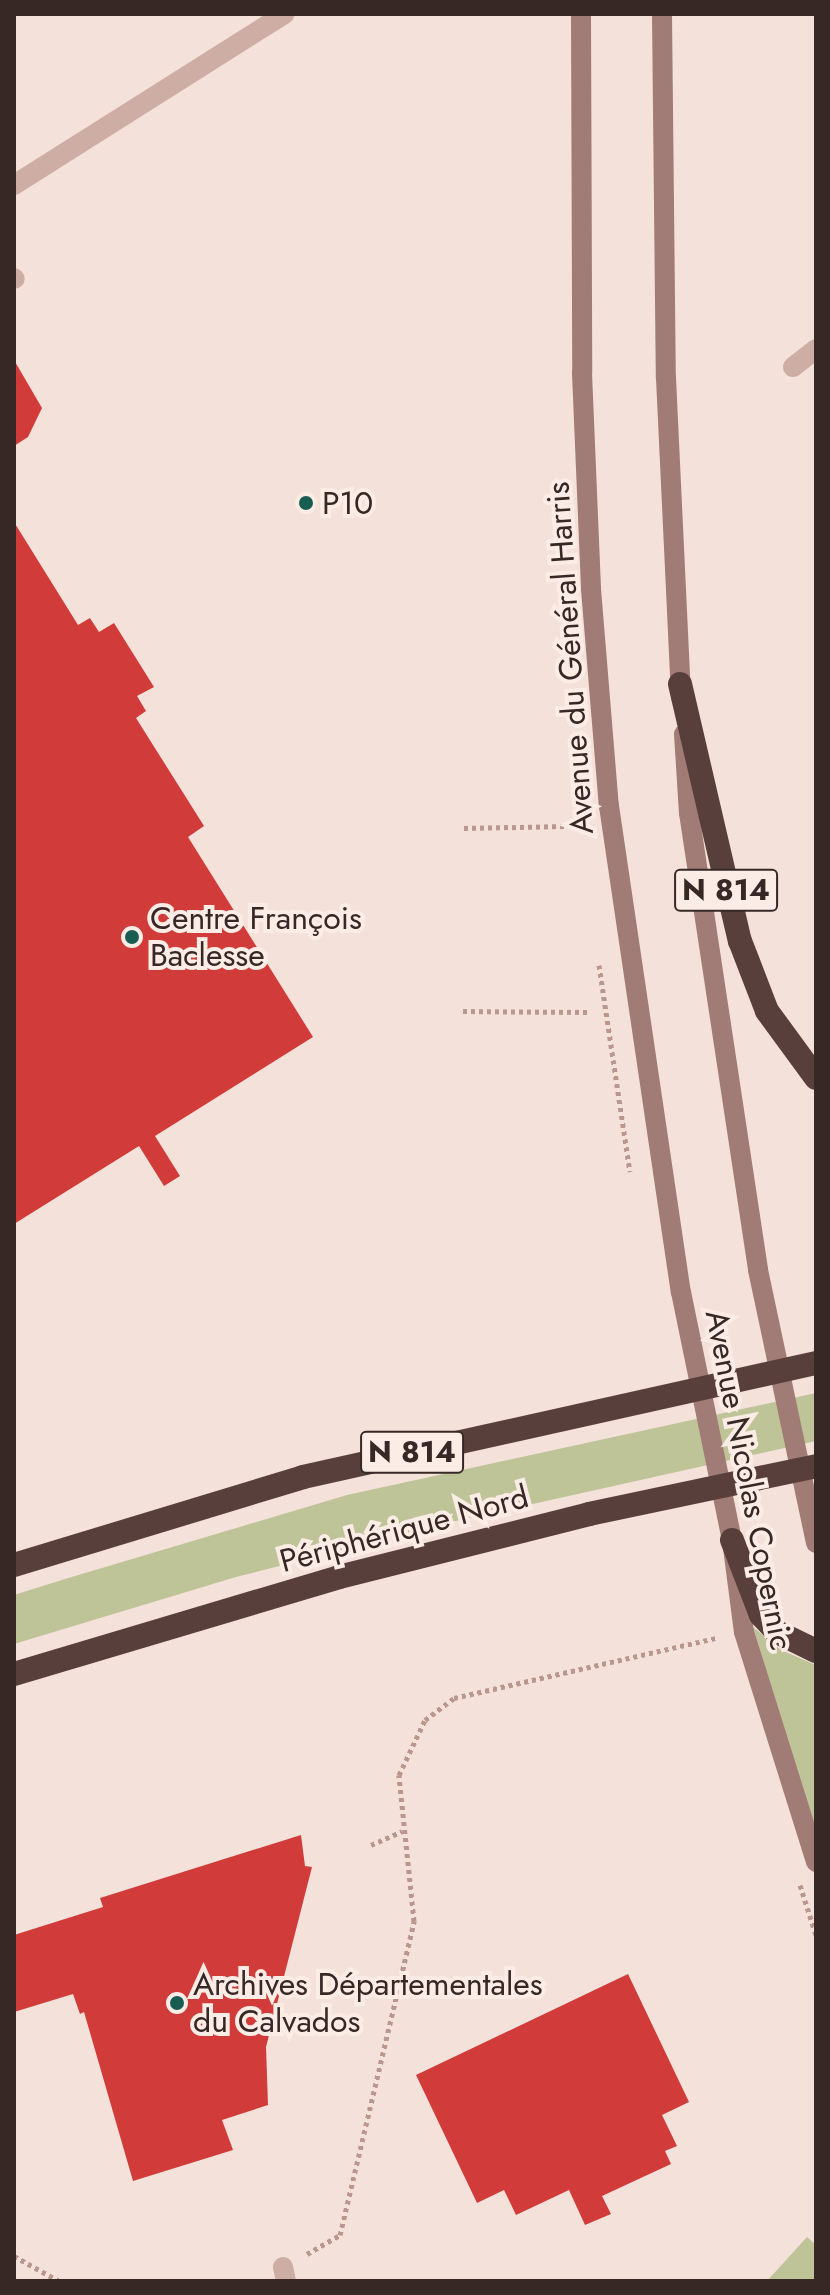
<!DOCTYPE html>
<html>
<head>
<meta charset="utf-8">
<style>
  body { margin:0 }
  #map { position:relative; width:830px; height:2295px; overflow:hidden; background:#f4e1d9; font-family:Jost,sans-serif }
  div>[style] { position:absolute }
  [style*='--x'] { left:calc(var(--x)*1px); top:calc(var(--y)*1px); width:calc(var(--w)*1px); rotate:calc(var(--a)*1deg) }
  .green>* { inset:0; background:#bfc498 }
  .building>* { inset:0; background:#d13c3a }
  .path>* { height:5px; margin-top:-2.5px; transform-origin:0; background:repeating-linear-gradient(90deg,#b9978e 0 4px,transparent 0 8px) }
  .lane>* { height:20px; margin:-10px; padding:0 10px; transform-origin:10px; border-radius:10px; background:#cdada4 }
  .street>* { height:20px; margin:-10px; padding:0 10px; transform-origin:10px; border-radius:10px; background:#cdada4 }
  .secondary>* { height:20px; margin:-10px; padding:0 10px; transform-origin:10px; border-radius:10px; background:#a17b75 }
  .highway>* { height:24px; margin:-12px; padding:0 12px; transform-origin:12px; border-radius:12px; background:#593f3c }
  .dots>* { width:22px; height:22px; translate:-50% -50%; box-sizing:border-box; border:4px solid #fbece6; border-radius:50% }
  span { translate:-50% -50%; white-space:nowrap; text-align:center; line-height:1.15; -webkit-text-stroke:8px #fbece6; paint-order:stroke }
  .shield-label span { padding:2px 6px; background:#fbece6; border:2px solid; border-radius:6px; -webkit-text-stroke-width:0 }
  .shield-label { font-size:30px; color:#372826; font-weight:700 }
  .poi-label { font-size:32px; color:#372826 }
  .left { translate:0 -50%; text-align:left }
  .street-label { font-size:32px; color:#372826 }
  .frame { position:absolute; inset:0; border:16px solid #372826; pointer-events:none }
</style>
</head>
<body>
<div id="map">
  <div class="green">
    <div style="clip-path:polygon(816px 1393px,816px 1441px,447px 1523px,236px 1577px,14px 1644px,14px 1595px,65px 1579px,347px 1495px)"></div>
    <div style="clip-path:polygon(753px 1627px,781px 1650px,816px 1665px,816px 1833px)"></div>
    <div style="clip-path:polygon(807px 2237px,816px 2245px,816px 2281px,767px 2281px)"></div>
  </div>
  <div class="building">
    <div style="clip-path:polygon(14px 360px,42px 408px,28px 437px,14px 446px)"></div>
    <div style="clip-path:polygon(14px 522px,78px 625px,90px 618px,99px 632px,114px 623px,154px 687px,137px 696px,146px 711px,136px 718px,204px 826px,188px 837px,313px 1037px,155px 1136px,180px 1176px,164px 1186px,139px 1146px,14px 1224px)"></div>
    <div style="clip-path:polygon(301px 1835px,305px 1866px,312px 1867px,266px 2047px,268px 2105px,222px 2120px,233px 2150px,133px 2181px,84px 2012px,80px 2014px,73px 1994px,14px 2012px,14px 1935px,103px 1907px,100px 1898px)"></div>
    <div style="clip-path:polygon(628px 1974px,689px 2102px,662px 2115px,677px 2146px,665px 2151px,671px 2164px,602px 2196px,611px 2214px,585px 2225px,569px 2190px,516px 2215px,504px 2190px,477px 2203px,416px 2075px)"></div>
  </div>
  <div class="path">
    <div style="--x:464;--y:828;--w:100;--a:-1.1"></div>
    <div style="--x:599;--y:965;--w:209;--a:81.5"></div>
    <div style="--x:463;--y:1011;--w:125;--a:0.5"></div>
    <div style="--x:371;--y:1845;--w:34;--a:-24"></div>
    <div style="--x:800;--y:1885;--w:52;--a:72.3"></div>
    <div style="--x:307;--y:2254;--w:38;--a:-30"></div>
    <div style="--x:340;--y:2235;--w:323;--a:-76.7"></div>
    <div style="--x:414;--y:1921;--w:147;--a:-95.9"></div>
    <div style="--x:399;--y:1775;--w:61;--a:-64.7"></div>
    <div style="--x:425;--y:1720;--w:36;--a:-37"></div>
    <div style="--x:454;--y:1698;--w:268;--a:-12.9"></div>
    <div style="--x:14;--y:2256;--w:51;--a:29.1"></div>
  </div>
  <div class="lane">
    <div style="--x:14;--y:185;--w:320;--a:-32.3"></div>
    <div style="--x:14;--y:278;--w:1;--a:45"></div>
  </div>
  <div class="street">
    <div style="--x:793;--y:367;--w:29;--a:-38"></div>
    <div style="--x:283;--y:2267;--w:14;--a:78"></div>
  </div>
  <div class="secondary">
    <div style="--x:581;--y:14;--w:359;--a:89.8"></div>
    <div style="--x:582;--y:373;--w:216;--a:87.6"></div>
    <div style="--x:591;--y:589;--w:218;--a:85.3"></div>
    <div style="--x:609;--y:806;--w:491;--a:81.6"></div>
    <div style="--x:681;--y:1292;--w:253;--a:78.4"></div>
    <div style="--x:732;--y:1540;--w:93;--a:82.6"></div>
    <div style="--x:744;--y:1632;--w:241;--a:72.6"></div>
    <div style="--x:662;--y:14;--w:364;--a:89.4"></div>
    <div style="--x:666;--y:378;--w:320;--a:87.3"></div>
    <div style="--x:684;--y:734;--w:79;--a:86.4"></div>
    <div style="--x:689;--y:813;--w:462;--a:81.4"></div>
    <div style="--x:758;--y:1270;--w:279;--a:78"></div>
  </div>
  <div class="highway">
    <div style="--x:680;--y:684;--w:264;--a:76.9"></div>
    <div style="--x:740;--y:941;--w:75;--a:68.9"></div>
    <div style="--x:767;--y:1011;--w:83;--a:53.8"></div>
    <div style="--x:732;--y:1540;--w:80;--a:68.9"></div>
    <div style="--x:761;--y:1615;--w:23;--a:47"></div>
    <div style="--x:777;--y:1632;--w:43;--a:26"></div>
    <div style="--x:14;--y:1565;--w:302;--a:-16.9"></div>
    <div style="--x:303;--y:1477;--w:526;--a:-12.53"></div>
    <div style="--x:14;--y:1674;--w:339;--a:-16.6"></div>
    <div style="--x:339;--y:1577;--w:258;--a:-14.1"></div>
    <div style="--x:589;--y:1514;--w:232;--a:-11.9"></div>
  </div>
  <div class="dots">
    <div style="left:306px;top:503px;background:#185d52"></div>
    <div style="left:132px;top:937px;background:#185d52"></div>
    <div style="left:177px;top:2003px;background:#185d52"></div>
  </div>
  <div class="shield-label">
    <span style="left:726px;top:890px">N 814</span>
    <span style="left:412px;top:1452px">N 814</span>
  </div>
  <div class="poi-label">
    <span class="left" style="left:322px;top:503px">P10</span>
    <span class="left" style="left:150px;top:937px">Centre François<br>Baclesse</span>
    <span class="left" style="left:193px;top:2003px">Archives Départementales<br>du Calvados</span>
  </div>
  <div class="street-label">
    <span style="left:570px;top:658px;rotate:-94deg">Avenue du Général Harris</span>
    <span style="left:749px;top:1480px;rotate:79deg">Avenue Nicolas Copernic</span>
    <span style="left:404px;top:1529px;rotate:-15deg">Périphérique Nord</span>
  </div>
  <div class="frame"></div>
</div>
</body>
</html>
